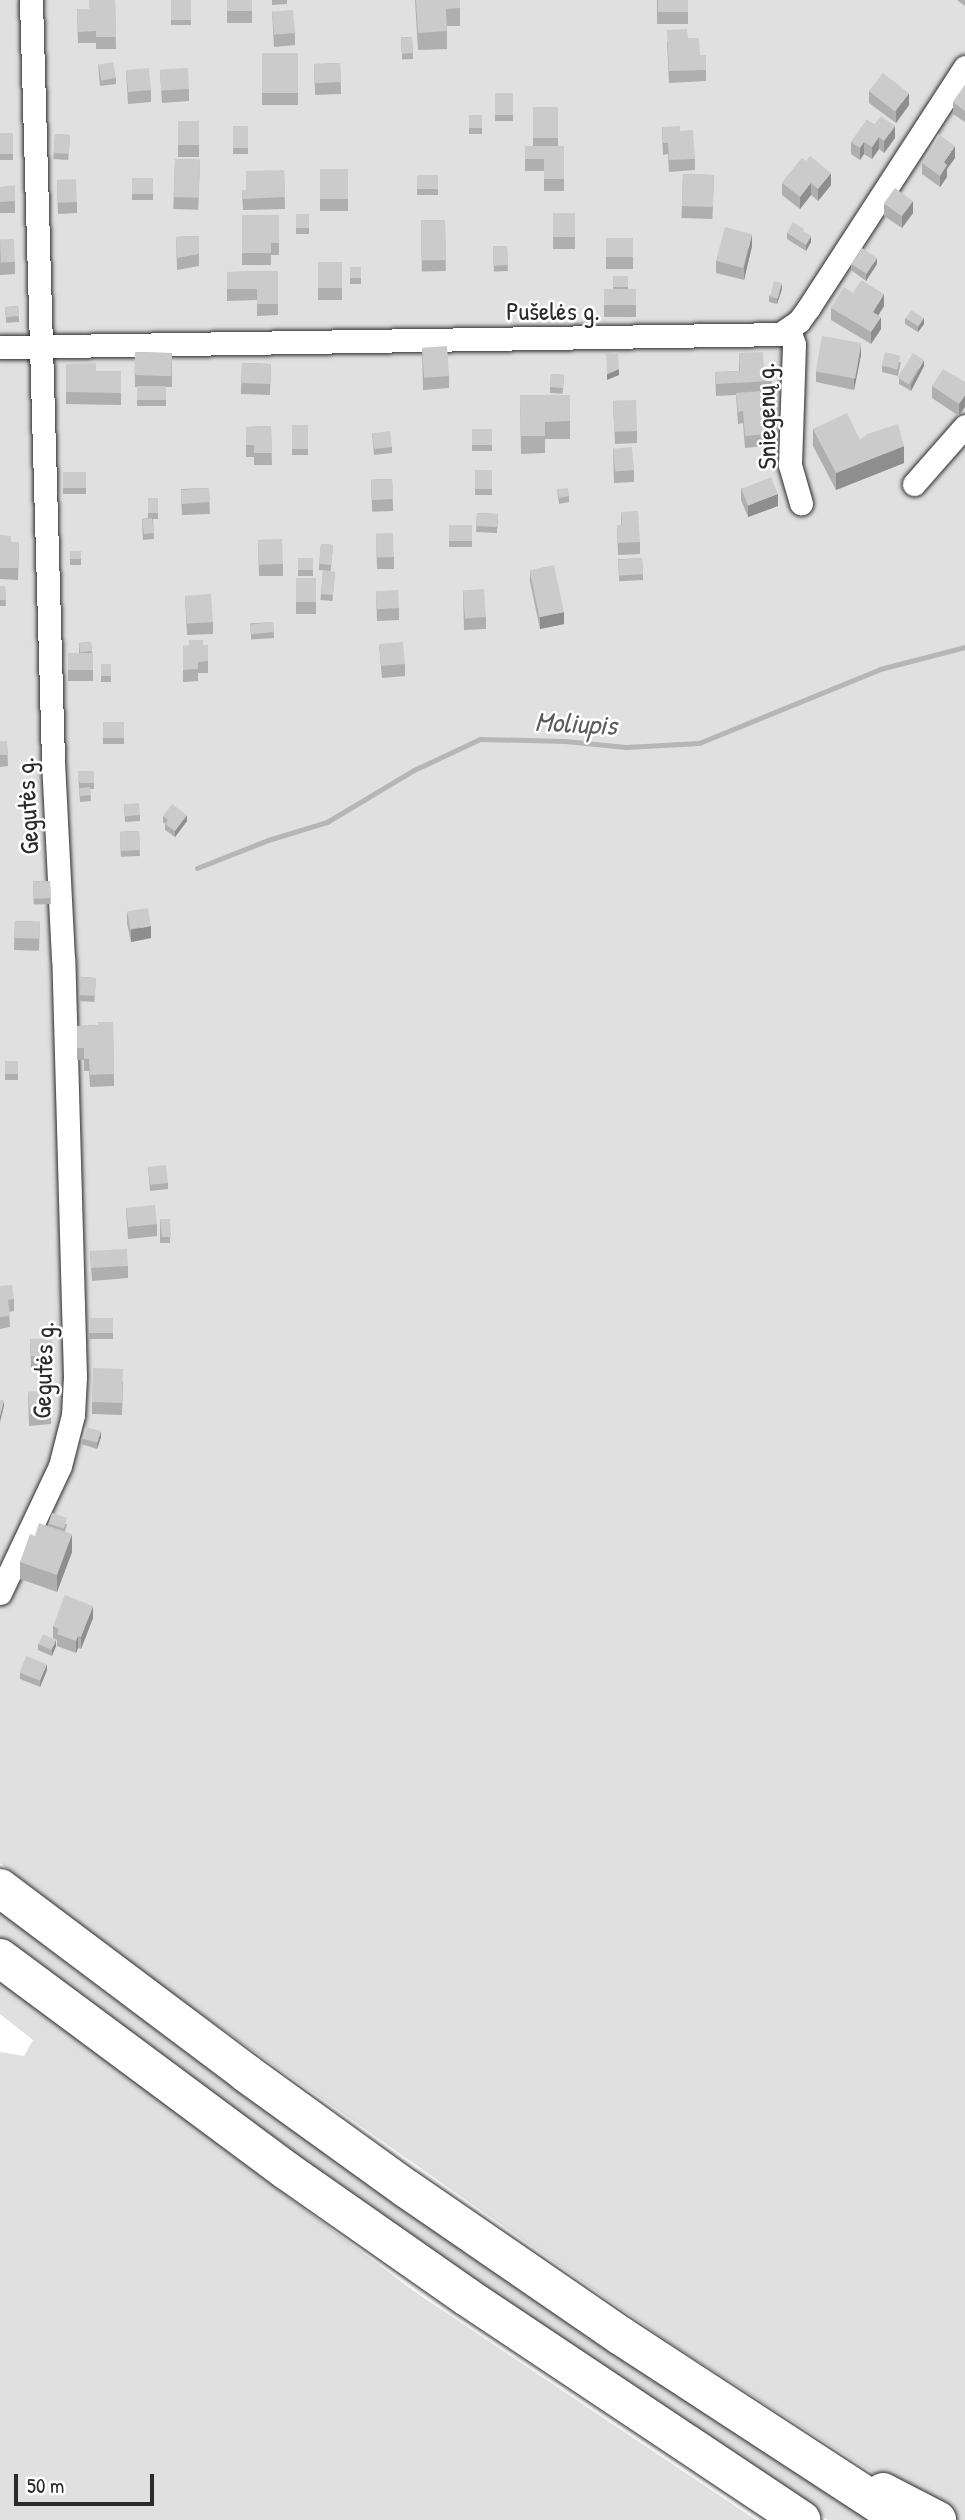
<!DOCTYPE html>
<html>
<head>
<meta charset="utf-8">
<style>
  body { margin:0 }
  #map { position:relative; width:965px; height:2520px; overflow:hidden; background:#fff; font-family:"Patrick Hand",sans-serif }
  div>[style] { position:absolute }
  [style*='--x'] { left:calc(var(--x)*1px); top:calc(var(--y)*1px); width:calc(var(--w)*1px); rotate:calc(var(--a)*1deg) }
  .green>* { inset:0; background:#e0e0e0 }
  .stream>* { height:5px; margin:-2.5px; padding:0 2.5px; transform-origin:2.5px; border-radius:2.5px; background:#b6b6b6 }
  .roads { filter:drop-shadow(0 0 2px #2b2b2b) drop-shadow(0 0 2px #2b2b2b) }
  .street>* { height:23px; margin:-11.5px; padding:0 11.5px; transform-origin:11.5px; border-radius:11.5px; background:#fff }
  .highway>* { height:38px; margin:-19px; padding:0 19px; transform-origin:19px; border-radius:19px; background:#fff }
  .wall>* { inset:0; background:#afafaf; transform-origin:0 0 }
  .shaded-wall>* { inset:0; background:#8e8e8e }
  .building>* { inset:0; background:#cbcbcb; transform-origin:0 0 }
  span { translate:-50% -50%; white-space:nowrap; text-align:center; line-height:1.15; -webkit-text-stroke:5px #fff; paint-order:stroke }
  .street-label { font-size:26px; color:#2b2b2b }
  .water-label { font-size:28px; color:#5c5c5c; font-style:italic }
  .scale { position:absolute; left:14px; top:2474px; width:140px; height:32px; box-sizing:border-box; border:4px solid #2b2b2b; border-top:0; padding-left:9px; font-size:21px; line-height:24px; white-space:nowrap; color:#2b2b2b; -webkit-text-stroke:5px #fff; paint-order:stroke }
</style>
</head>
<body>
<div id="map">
  <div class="green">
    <div style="clip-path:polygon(0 0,965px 0,965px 2520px,955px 2520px,875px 2474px,667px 2341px,151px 1979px,0 1863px)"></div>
    <div style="clip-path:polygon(0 1903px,881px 2520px,828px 2520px,557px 2342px,103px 2017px,0 1938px)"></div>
    <div style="clip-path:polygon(0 1980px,415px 2292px,756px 2520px,0 2520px,0 2052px,24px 2056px,33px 2040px,0 2014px)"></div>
  </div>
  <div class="stream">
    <div style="--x:197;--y:868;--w:76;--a:-21.5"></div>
    <div style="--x:268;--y:840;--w:62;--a:-17"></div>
    <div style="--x:327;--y:822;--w:101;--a:-30.9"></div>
    <div style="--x:414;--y:770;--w:73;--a:-25.2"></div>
    <div style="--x:480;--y:739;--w:85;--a:1.3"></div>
    <div style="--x:565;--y:741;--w:61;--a:5.6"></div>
    <div style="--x:626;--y:747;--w:73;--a:-3.1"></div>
    <div style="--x:699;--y:743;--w:196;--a:-22.2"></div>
    <div style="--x:880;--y:669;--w:88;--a:-14.5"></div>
  </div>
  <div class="roads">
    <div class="street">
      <div style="--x:789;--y:329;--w:16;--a:72"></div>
      <div style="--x:794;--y:344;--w:121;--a:91.9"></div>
      <div style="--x:790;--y:465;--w:40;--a:74"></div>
      <div style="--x:0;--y:347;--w:780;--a:-0.95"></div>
      <div style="--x:780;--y:334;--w:23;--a:-34"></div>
      <div style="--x:799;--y:321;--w:17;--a:-54"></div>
      <div style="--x:809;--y:307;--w:286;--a:-57"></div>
      <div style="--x:914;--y:484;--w:77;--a:-48.7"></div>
      <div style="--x:0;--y:1593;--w:140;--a:-64.7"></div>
      <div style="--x:60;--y:1466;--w:53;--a:-75.7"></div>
      <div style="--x:73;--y:1415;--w:38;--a:-87"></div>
      <div style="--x:75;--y:1377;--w:418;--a:-91.6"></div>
      <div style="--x:63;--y:959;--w:199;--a:-92.9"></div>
      <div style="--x:53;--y:760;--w:760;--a:-91.66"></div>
    </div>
    <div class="highway">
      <div style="--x:0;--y:1888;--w:308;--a:36.9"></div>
      <div style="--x:246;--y:2073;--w:198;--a:35.8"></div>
      <div style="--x:407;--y:2189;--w:260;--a:34.5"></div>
      <div style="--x:621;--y:2336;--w:337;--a:33.1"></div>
      <div style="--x:0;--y:1958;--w:357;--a:36.6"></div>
      <div style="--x:287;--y:2171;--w:220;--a:35"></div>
      <div style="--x:467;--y:2297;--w:402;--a:33.7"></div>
      <div style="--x:883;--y:2492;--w:61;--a:27.4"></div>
    </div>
  </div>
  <div class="wall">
    <div style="clip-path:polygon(115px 0,116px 49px,96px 49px,96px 43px,78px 43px,77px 9px,89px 9px)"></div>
    <div style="left:171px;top:0;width:20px;height:25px"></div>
    <div style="left:227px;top:0;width:25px;height:23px"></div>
    <div style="clip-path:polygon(272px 0,287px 0,287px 4px,272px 5px)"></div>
    <div style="clip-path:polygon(415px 0,460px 0,460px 26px,447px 26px,447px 49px,418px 50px)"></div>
    <div style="left:657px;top:0;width:31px;height:24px"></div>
    <div style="clip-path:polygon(957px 0,965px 0,965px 6px)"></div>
    <div style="clip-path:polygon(272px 11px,295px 33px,295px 45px,274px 47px)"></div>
    <div style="left:412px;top:37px;width:22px;height:11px;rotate:87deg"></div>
    <div style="clip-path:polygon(688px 38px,700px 55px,706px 55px,706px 81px,669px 83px,667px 42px)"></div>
    <div style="left:298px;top:53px;width:52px;height:36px;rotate:90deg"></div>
    <div style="left:340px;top:63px;width:31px;height:26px;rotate:88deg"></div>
    <div style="clip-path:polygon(98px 64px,116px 78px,116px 84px,100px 86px)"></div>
    <div style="clip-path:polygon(126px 70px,151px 90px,151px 102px,128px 104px)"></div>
    <div style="clip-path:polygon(160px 71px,189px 89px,189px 101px,162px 103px)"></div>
    <div style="clip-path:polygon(965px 85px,965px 122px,953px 114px,953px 102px)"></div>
    <div style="clip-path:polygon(869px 91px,909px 105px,896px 123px,869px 103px)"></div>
    <div style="left:513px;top:93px;width:28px;height:18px;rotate:90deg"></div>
    <div style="clip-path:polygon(533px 107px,558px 107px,558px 146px,564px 146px,564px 191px,544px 191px,544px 171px,525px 171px,525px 146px,533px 146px)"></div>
    <div style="left:469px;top:115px;width:13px;height:19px"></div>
    <div style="clip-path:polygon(867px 120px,895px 138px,884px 153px,879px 149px,872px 159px,864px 154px,860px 160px,851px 154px,851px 142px)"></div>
    <div style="left:178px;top:121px;width:21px;height:36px"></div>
    <div style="left:233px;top:126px;width:15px;height:28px"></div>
    <div style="clip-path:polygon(662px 127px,695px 159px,695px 170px,669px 172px,668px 154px,663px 155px)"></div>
    <div style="left:0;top:133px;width:13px;height:27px"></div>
    <div style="left:55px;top:134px;width:15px;height:25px;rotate:4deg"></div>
    <div style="clip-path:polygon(802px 158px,831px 185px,818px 201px,811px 195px,800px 209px,782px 195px,782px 183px)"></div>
    <div style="clip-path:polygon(955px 158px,947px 169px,947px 177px,940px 187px,922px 174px,922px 163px)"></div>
    <div style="left:175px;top:159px;width:25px;height:50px;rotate:2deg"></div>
    <div style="left:320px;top:169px;width:28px;height:42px"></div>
    <div style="clip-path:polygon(284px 170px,285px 209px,243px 210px,242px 190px,246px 190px)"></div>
    <div style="left:683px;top:174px;width:31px;height:44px;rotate:2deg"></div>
    <div style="left:438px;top:175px;width:20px;height:21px;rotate:90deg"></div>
    <div style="left:153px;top:178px;width:22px;height:21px;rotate:90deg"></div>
    <div style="clip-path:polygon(57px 180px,77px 202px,77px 213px,58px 214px)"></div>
    <div style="clip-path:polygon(0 187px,15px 201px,15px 213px,0 213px)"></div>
    <div style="clip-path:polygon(884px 204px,913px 213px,902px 228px,884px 216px)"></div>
    <div style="left:553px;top:213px;width:22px;height:36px"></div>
    <div style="left:296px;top:214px;width:13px;height:20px"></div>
    <div style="clip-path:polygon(242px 215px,279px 215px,279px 255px,271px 255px,271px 265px,242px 265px)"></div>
    <div style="left:445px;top:220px;width:51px;height:24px;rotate:89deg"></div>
    <div style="clip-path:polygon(804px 232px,811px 242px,806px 251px,787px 239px,787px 233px)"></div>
    <div style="clip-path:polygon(199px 236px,199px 266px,177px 270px,176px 237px)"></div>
    <div style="left:633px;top:238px;width:31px;height:27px;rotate:90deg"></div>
    <div style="clip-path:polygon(0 240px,15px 262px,15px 274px,0 275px)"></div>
    <div style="left:507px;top:246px;width:25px;height:14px;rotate:88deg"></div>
    <div style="clip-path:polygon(752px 246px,744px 280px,716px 273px,716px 261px)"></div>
    <div style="left:318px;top:262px;width:24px;height:38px"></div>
    <div style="clip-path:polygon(851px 264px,877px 264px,866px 281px,851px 270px)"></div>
    <div style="left:350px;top:267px;width:11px;height:17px"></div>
    <div style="clip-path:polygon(278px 271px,278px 315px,257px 316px,257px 300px,227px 301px,227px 272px)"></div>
    <div style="clip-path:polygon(613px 276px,628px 276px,628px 289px,636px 289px,636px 317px,604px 317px,604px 289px,613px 289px)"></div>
    <div style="clip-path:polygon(782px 289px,777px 304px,769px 302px,769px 296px)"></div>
    <div style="clip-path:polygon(853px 293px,884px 306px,878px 315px,881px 329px,871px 344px,831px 320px,831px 308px)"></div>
    <div style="left:18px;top:306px;width:16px;height:13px;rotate:86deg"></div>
    <div style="clip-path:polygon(905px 318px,924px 324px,918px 332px,905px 324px)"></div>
    <div style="clip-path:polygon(422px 348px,449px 376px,449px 388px,423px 390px)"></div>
    <div style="clip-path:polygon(135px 352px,172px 353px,172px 387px,166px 387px,166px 406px,137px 406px,137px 387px,142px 387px,135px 387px)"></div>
    <div style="clip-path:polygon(739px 353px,764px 369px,772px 381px,772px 393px,761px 393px,767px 434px,767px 446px,745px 448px,743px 423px,738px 424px,736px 395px,716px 396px,715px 372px,739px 371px)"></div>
    <div style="clip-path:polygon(861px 355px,854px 390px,816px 382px,816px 371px)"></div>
    <div style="clip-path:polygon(901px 362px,898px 376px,882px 372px,882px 366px)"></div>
    <div style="left:242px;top:363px;width:29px;height:31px;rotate:2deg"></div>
    <div style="clip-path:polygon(66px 364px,96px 371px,121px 371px,121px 405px,66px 404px)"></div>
    <div style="clip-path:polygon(924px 366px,911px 391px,899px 384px,899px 378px)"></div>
    <div style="left:551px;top:374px;width:13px;height:19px;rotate:4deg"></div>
    <div style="clip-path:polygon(965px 382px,959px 416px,932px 398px,932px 386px)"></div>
    <div style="clip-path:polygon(520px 395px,570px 395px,570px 439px,545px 439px,545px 453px,521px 454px)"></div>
    <div style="clip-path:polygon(613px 401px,637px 431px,637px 443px,615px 444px)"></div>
    <div style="left:308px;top:425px;width:30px;height:16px;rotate:90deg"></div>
    <div style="clip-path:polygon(271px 426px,272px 465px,254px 465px,254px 457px,246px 457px,246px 427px)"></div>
    <div style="left:472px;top:429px;width:20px;height:22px"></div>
    <div style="clip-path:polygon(813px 429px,860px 440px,904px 463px,836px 490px,813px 446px)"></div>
    <div style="clip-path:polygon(372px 433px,392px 447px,392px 453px,374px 455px)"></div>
    <div style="clip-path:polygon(613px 448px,634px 470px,634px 482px,614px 483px)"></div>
    <div style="left:475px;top:470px;width:17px;height:25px"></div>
    <div style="left:63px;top:472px;width:23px;height:22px"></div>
    <div style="left:392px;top:479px;width:32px;height:21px;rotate:88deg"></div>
    <div style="left:209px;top:488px;width:26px;height:28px;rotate:88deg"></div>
    <div style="clip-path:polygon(741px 488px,778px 506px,748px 517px,741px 500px)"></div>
    <div style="clip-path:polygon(557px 489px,569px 496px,569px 502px,559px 504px)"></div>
    <div style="clip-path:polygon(158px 498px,158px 519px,153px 519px,154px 539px,143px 540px,142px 519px,148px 518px,148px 499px)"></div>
    <div style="clip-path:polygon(621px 512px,640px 542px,640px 554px,618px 555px,617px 525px,621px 525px)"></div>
    <div style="left:477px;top:513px;width:21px;height:19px;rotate:3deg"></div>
    <div style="left:449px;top:525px;width:23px;height:22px"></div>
    <div style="clip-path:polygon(376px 534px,394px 557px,394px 569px,377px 569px)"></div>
    <div style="clip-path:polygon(0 535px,11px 542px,19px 542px,18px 580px,0 579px)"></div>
    <div style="clip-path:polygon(258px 540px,283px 564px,283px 576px,259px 576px)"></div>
    <div style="left:321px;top:544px;width:12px;height:26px;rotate:5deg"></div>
    <div style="left:81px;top:551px;width:14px;height:11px;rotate:90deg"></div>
    <div style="left:313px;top:558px;width:18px;height:15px;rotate:90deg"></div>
    <div style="left:642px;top:558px;width:22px;height:24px;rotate:87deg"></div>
    <div style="clip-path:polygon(530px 570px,564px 624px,540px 629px,530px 582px)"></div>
    <div style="left:323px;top:571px;width:12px;height:29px;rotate:5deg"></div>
    <div style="left:296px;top:578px;width:20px;height:36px"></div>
    <div style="clip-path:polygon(0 586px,5px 586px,6px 606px,0 606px)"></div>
    <div style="clip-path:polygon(376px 591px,399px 608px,399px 620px,377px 621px)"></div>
    <div style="clip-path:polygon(463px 591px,486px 617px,486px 629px,464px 630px)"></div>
    <div style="clip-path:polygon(185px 596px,213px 622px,213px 634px,187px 635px)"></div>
    <div style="left:273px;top:622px;width:16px;height:23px;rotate:86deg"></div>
    <div style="clip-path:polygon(91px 642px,92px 653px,93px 653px,93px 681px,68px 681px,68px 653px,79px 653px,79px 643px)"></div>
    <div style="clip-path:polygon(203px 645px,208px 645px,208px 673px,198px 673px,198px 681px,183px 682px,183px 646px)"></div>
    <div style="clip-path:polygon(379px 645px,405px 664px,405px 676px,382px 678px)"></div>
    <div style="left:101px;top:664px;width:10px;height:18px"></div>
    <div style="left:103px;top:722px;width:21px;height:22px"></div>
    <div style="clip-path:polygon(0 741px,7px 741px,8px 766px,0 767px)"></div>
    <div style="clip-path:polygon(78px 771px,94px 771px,94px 789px,90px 789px,91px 801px,80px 802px)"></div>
    <div style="clip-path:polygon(124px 804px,140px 815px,140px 821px,125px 822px)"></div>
    <div style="clip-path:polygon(163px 816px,187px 821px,175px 837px,165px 830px,165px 824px,163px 822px)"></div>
    <div style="left:139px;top:831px;width:25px;height:19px;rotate:88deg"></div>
    <div style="left:50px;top:881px;width:23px;height:17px;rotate:88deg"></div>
    <div style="clip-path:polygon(127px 912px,151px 938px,131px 942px,127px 923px)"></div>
    <div style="left:15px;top:921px;width:25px;height:29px;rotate:2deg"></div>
    <div style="left:81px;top:977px;width:15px;height:24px;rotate:4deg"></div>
    <div style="clip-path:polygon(113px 1022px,114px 1086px,90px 1087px,89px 1071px,84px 1071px,84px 1060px,77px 1060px,77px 1026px,98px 1025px)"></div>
    <div style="left:5px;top:1061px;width:13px;height:19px"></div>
    <div style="clip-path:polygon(148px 1167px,168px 1183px,168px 1189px,150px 1191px)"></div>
    <div style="clip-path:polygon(126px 1208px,157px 1224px,157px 1236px,128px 1239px)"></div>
    <div style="left:160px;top:1219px;width:10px;height:24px"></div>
    <div style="clip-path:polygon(90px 1251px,128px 1266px,128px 1278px,92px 1281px)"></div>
    <div style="clip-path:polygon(0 1286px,14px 1299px,14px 1311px,9px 1312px,10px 1327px,0 1329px)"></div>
    <div style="left:89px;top:1318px;width:24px;height:21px"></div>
    <div style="clip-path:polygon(30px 1339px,53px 1350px,51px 1370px,31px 1368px)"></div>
    <div style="clip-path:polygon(123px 1381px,122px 1415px,92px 1414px,92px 1402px)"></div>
    <div style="clip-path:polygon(28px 1392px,51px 1412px,51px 1424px,29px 1426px)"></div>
    <div style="clip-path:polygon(101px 1437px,97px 1449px,81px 1444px,81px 1438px)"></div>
    <div style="clip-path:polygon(48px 1523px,67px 1524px,65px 1532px,72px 1552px,57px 1592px,20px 1579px,20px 1562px,48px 1526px)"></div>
    <div style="clip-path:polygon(93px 1618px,81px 1649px,78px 1648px,76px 1653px,57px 1646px,57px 1640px,53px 1638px,53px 1626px)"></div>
    <div style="clip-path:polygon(38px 1644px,56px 1646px,52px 1656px,38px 1650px)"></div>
    <div style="clip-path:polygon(47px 1670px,40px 1687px,20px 1679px,20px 1673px)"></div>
  </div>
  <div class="shaded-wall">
    <div style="clip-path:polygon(909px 93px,909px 105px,896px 123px,896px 111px)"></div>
    <div style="clip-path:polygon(895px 126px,895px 138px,884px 153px,884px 141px)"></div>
    <div style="clip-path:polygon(879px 137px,879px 149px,872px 159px,872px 147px)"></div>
    <div style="clip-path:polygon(864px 142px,864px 154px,860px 160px,860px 148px)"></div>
    <div style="clip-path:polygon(955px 146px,955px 158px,947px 169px,947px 177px,940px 187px,940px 176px,944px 162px)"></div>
    <div style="clip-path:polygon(831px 173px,831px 185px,818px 201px,818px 189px)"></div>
    <div style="clip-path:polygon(811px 183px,811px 195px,800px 209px,800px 197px)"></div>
    <div style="clip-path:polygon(913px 201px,913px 213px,902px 228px,902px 216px)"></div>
    <div style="clip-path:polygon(752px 234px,752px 246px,744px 280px,744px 268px)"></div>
    <div style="clip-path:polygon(811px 236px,811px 242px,806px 251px,806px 245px)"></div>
    <div style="clip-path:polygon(877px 258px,877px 264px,866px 281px,866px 275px)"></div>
    <div style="clip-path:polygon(782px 283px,782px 289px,777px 304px,777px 298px)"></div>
    <div style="clip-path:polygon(884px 294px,884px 306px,873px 324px,873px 312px)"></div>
    <div style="clip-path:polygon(881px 317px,881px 329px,871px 344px,871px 332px)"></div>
    <div style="clip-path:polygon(924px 318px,924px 324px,918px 332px,918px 326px)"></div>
    <div style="clip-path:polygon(861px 343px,861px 355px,854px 390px,854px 378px)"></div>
    <div style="clip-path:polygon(924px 360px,924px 366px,911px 391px,911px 385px)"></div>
    <div style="clip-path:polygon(619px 369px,619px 375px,607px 380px,607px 374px)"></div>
    <div style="clip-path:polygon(965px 395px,965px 407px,959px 416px,959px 404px)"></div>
    <div style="clip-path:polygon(904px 446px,904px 463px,836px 490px,836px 473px)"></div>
    <div style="clip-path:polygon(778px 494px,778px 506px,748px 517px,748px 505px)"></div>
    <div style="clip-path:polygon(564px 612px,564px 624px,540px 629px,540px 617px)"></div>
    <div style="clip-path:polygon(187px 815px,187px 821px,175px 837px,175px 831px)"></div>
    <div style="clip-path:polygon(151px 926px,151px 938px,131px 942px,131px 930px)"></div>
    <div style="clip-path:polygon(4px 1400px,4px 1406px,0 1422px,0 1416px)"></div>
    <div style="clip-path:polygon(101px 1431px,101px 1437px,97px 1449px,97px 1443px)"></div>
    <div style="clip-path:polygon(72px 1534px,72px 1552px,57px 1592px,57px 1575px)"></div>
    <div style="clip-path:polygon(93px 1606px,93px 1618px,81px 1649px,81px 1637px)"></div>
    <div style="clip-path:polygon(78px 1636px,78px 1648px,76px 1653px,76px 1641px)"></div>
    <div style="clip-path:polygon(56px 1640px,56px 1646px,52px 1656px,52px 1650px)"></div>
    <div style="clip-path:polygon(47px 1664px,47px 1670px,40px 1687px,40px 1681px)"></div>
  </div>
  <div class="building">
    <div style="clip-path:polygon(89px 0,115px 0,116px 37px,96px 37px,96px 31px,78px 32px,77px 9px,89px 9px)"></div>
    <div style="left:171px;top:0;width:20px;height:20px"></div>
    <div style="left:227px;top:0;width:25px;height:11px"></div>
    <div style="clip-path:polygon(416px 0,460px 0,460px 8px,446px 9px,447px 31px,418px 33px)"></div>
    <div style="left:658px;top:0;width:30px;height:12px"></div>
    <div style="left:293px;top:10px;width:23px;height:21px;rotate:85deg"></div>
    <div style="clip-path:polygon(687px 29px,688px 38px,699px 38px,700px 55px,706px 55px,706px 70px,669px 71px,667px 30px)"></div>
    <div style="left:412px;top:37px;width:16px;height:11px;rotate:86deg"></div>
    <div style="left:298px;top:53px;width:40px;height:36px;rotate:90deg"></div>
    <div style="left:113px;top:62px;width:16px;height:15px;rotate:79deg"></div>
    <div style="left:340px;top:63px;width:19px;height:26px;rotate:87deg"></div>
    <div style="left:149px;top:68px;width:22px;height:23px;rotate:85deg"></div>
    <div style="left:188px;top:68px;width:21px;height:28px;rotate:87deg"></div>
    <div style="left:883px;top:73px;width:33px;height:23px;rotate:38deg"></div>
    <div style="clip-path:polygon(965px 85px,965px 111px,953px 102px)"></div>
    <div style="left:513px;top:93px;width:22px;height:18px;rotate:90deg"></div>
    <div style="left:533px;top:107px;width:25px;height:31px"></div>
    <div style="left:469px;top:115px;width:13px;height:13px"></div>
    <div style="clip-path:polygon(881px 116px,895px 126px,884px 141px,879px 137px,872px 147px,864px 142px,860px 148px,851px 142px,867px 120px,874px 125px)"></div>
    <div style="left:178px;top:121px;width:21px;height:24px"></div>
    <div style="left:233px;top:126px;width:15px;height:22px"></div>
    <div style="clip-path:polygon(680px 126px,680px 131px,693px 130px,695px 159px,669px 160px,668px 143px,663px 143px,662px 127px)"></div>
    <div style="left:0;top:133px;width:13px;height:21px"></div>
    <div style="left:55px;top:134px;width:15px;height:19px;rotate:4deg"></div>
    <div style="clip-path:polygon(938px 134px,955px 146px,944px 162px,947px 165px,940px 176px,922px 163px)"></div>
    <div style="clip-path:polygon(525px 146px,564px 146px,564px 179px,544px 179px,544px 159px,525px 159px)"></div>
    <div style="clip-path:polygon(810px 156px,831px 173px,818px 189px,811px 183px,800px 197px,782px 183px,802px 158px,806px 161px)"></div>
    <div style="left:175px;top:159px;width:25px;height:38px;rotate:2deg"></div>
    <div style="left:320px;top:169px;width:28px;height:30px"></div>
    <div style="clip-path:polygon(284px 170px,285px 197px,243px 199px,242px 190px,246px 190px,246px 171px)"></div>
    <div style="left:683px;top:174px;width:31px;height:32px;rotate:2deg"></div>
    <div style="left:438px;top:175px;width:14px;height:21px;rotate:90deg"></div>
    <div style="left:153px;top:178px;width:16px;height:21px;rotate:90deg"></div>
    <div style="left:76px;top:179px;width:23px;height:19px;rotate:88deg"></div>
    <div style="clip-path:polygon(15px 185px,15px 201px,0 202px,0 187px)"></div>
    <div style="left:895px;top:188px;width:22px;height:19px;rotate:36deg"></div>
    <div style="left:553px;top:213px;width:22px;height:24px"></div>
    <div style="left:296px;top:214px;width:13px;height:14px"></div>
    <div style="clip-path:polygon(242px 215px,279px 215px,279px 243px,271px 243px,271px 253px,242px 253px)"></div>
    <div style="left:445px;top:220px;width:40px;height:24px;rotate:89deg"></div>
    <div style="clip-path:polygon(793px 222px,804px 229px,803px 231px,811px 236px,806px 245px,787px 233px)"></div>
    <div style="left:725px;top:227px;width:28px;height:35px;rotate:15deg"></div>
    <div style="clip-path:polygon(199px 236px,199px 254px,177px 258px,176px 237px)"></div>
    <div style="left:633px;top:238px;width:19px;height:27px;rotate:90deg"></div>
    <div style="left:14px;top:239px;width:23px;height:14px;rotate:88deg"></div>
    <div style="left:507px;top:246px;width:19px;height:14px;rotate:87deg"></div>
    <div style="left:862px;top:248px;width:18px;height:19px;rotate:34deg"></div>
    <div style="left:318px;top:262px;width:24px;height:26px"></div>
    <div style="left:350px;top:267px;width:11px;height:11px"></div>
    <div style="clip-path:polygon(278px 271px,278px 304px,257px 304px,257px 289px,227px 289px,227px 272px)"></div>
    <div style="left:613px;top:276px;width:15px;height:11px"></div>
    <div style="clip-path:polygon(861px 280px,884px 294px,873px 312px,881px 317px,871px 332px,831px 308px,844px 287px,853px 293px)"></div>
    <div style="left:774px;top:281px;width:8px;height:16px;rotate:14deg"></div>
    <div style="left:604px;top:289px;width:32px;height:16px"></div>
    <div style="left:18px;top:306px;width:10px;height:13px;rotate:84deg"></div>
    <div style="left:911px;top:310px;width:15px;height:10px;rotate:32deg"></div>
    <div style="left:822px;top:336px;width:40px;height:36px;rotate:10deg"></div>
    <div style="left:447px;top:346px;width:30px;height:25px;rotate:86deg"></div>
    <div style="left:135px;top:352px;width:37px;height:23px;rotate:2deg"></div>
    <div style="clip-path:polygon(618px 352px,619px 369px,607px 374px,606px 353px)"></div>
    <div style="clip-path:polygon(763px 352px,764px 369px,771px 368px,772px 381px,716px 384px,715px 372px,740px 371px,739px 353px)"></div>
    <div style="left:885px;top:352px;width:16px;height:14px;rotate:14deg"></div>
    <div style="left:913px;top:353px;width:13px;height:29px;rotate:32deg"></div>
    <div style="clip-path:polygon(96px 363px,96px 371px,121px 371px,121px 393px,66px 392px,66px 364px)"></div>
    <div style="left:242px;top:363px;width:29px;height:20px;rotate:2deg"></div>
    <div style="clip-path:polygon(943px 369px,965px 382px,965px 395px,959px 404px,932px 386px)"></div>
    <div style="left:551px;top:374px;width:13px;height:13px;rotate:4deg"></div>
    <div style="left:166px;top:386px;width:14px;height:29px;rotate:90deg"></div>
    <div style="clip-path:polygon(760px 391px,767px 434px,745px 436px,743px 411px,738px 412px,736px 393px)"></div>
    <div style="clip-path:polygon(520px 395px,570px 395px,570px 421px,545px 422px,545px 436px,521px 436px)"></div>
    <div style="left:636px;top:400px;width:31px;height:23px;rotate:88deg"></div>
    <div style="clip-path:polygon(847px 413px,860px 440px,867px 434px,898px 424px,904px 446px,836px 473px,813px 429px)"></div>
    <div style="left:308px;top:425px;width:24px;height:16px;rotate:90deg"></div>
    <div style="clip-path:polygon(271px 426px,272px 453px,254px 453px,254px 445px,246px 445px,246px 427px)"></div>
    <div style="left:472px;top:429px;width:20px;height:16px"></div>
    <div style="left:390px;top:431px;width:16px;height:18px;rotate:83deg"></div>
    <div style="left:632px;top:447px;width:23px;height:19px;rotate:85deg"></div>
    <div style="left:475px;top:470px;width:17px;height:19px"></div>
    <div style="left:63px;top:472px;width:23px;height:16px"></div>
    <div style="left:771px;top:477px;width:18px;height:32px;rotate:68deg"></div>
    <div style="left:392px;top:479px;width:20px;height:21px;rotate:87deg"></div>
    <div style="left:209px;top:488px;width:14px;height:28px;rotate:86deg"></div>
    <div style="clip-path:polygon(568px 488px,569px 496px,559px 498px,557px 489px)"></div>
    <div style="left:158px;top:498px;width:15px;height:10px;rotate:90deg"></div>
    <div style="clip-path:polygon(638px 511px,640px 542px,618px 543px,617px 525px,622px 525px,621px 512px)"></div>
    <div style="left:477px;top:513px;width:21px;height:13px;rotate:3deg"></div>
    <div style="left:152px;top:518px;width:15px;height:10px;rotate:82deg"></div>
    <div style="left:449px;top:525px;width:23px;height:16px"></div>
    <div style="left:393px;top:533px;width:24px;height:17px;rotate:88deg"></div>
    <div style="clip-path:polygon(0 535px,11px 536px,11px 542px,19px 542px,18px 568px,0 568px)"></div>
    <div style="left:282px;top:539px;width:25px;height:24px;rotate:88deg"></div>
    <div style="left:321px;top:544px;width:12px;height:20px;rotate:5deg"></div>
    <div style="left:81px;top:551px;width:8px;height:11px;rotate:90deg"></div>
    <div style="left:313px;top:558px;width:12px;height:15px;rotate:90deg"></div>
    <div style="left:642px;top:558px;width:16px;height:24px;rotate:86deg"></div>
    <div style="left:554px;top:565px;width:48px;height:25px;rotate:78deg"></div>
    <div style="left:323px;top:571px;width:12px;height:23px;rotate:5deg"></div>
    <div style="left:296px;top:578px;width:20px;height:24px"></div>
    <div style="clip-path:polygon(0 586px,5px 586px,6px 600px,0 600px)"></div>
    <div style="left:484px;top:589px;width:28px;height:21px;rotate:86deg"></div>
    <div style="left:398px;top:590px;width:18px;height:22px;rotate:87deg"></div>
    <div style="left:211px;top:594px;width:28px;height:26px;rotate:86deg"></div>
    <div style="left:273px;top:622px;width:10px;height:23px;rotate:84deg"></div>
    <div style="clip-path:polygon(189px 640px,203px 640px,203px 645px,208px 645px,208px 661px,198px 662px,198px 669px,183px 670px,183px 646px,189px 645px)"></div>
    <div style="left:91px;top:642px;width:9px;height:12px;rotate:84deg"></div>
    <div style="left:403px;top:642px;width:22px;height:24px;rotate:85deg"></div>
    <div style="left:68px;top:653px;width:25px;height:17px"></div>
    <div style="left:101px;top:664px;width:10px;height:12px"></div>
    <div style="left:103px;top:722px;width:21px;height:16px"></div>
    <div style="left:0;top:741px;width:7px;height:14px"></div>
    <div style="left:78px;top:771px;width:16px;height:12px"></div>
    <div style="left:90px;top:787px;width:8px;height:11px;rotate:83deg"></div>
    <div style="left:139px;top:803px;width:12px;height:15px;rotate:85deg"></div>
    <div style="clip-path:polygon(172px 804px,187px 815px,175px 831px,165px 824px,168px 820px,163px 816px)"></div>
    <div style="left:139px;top:831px;width:19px;height:19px;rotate:87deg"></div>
    <div style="left:50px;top:881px;width:17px;height:17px;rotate:87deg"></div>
    <div style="left:148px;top:908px;width:18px;height:21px;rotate:81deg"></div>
    <div style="left:15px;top:921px;width:25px;height:17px;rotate:2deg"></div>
    <div style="left:81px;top:977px;width:15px;height:18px;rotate:4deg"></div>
    <div style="clip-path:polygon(98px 1022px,113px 1022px,114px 1074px,90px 1075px,89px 1059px,84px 1059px,84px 1048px,77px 1048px,77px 1026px,98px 1025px)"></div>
    <div style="left:5px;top:1061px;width:13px;height:13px"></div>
    <div style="left:166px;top:1165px;width:18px;height:18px;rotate:84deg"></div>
    <div style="left:155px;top:1205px;width:19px;height:29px;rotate:84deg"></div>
    <div style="clip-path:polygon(160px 1219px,170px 1219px,171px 1237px,162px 1237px)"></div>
    <div style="left:127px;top:1249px;width:17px;height:37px;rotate:87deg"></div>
    <div style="clip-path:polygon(12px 1285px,14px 1299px,8px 1300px,10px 1316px,0 1317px,0 1286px)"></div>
    <div style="left:89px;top:1318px;width:24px;height:15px"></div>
    <div style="clip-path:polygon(53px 1338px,51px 1358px,31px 1356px,30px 1339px)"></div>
    <div style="left:93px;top:1368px;width:30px;height:34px;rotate:2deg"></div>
    <div style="left:49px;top:1390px;width:22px;height:21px;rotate:85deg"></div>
    <div style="clip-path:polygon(0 1400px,4px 1400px,0 1416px)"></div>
    <div style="left:85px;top:1427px;width:16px;height:12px;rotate:14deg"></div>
    <div style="left:52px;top:1513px;width:16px;height:11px;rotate:18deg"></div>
    <div style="clip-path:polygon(39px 1523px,72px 1534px,57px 1575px,20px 1562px,30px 1534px,35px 1536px)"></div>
    <div style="clip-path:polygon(65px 1595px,93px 1606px,81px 1637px,78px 1636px,76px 1641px,57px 1634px,59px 1629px,53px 1626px)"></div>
    <div style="left:43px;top:1634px;width:14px;height:11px;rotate:25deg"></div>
    <div style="left:26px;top:1656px;width:22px;height:18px;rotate:21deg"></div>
  </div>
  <div class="street-label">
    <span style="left:553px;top:311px">Pušelės g.</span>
    <span style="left:766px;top:416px;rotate:-91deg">Sniegenų g.</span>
    <span style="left:27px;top:806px;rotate:-93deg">Gegutės g.</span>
    <span style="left:43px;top:1370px;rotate:-88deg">Gegutės g.</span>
  </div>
  <div class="water-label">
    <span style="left:576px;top:723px;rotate:3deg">Moliupis</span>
  </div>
  <div class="scale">50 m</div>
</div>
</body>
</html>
